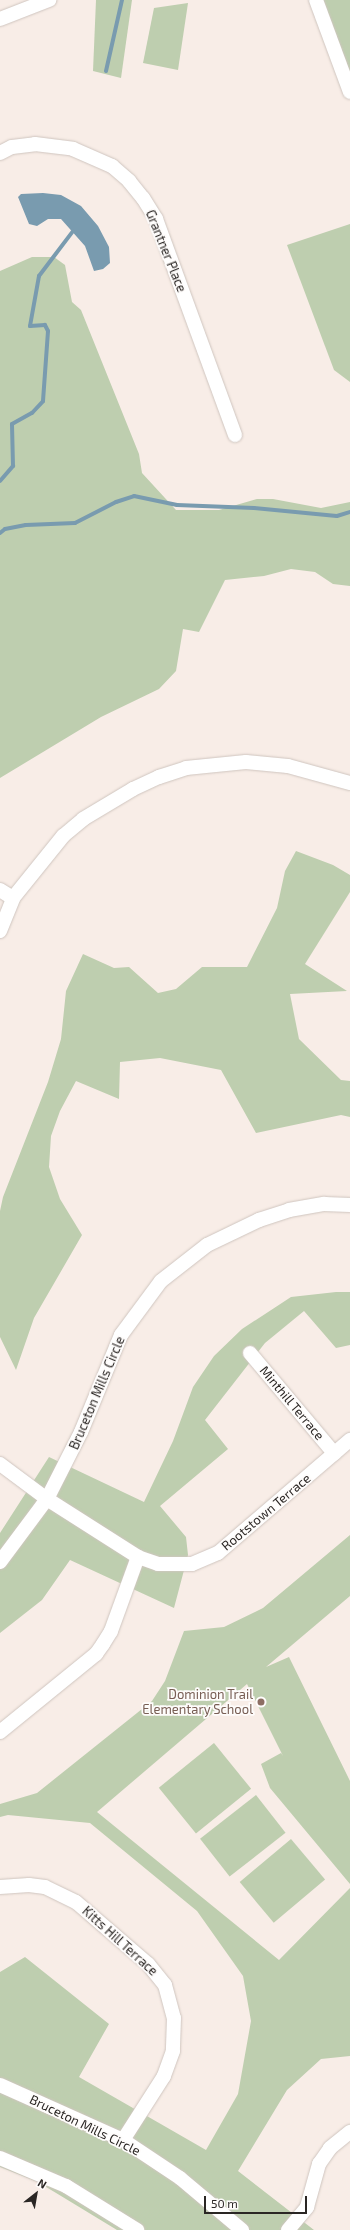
<!DOCTYPE html>
<html>
<head>
<meta charset="utf-8">
<style>
  body { margin:0 }
  #map { position:relative; width:350px; height:2230px; overflow:hidden; background:#f8ede7; font-family:"Exo 2",sans-serif }
  div>[style] { position:absolute }
  [style*='--x'] { left:calc(var(--x)*1px); top:calc(var(--y)*1px); width:calc(var(--w)*1px); rotate:calc(var(--a)*1deg) }
  .green>* { inset:0; background:#beceaf; transform-origin:0 0 }
  .water>* { inset:0; background:#799baf }
  .stream>* { height:4px; margin:-2px; padding:0 2px; transform-origin:2px; border-radius:2px; background:#799baf }
  .roads { filter:drop-shadow(0 0 1px #cfc5bf) drop-shadow(0 0 1px #cfc5bf) }
  .minor>* { height:14px; margin:-7px; padding:0 7px; transform-origin:7px; border-radius:7px; background:#fff }
  .dots>* { width:11px; height:11px; translate:-50% -50%; box-sizing:border-box; border:2px solid #fefcfb; border-radius:50% }
  span { translate:-50% -50%; white-space:nowrap; text-align:center; line-height:1.15; -webkit-text-stroke:3.5px #fefcfb; paint-order:stroke }
  .street-label { font-size:13px; color:#2a2624 }
  .education-label { font-size:13px; color:#785e54 }
  .right { translate:-100% -50%; text-align:right }
  .north { position:absolute; left:16px; top:2174px; width:40px; height:40px; -webkit-text-stroke:3px #fefcfb; paint-order:stroke; rotate:31deg; font-size:11px; font-weight:700; line-height:16px; text-align:center; color:#2a2624 }
  .north::after { content:''; display:block; margin:auto; width:14px; height:18px; background:#2a2624; clip-path:polygon(50% 0,100% 100%,50% 72%,0 100%) }
  .scale { position:absolute; left:204px; top:2196px; width:103px; height:18px; box-sizing:border-box; border:2px solid #2a2624; border-top:0; padding-left:5px; font-size:12px; line-height:14px; white-space:nowrap; color:#2a2624; -webkit-text-stroke:3px #fefcfb; paint-order:stroke }
</style>
</head>
<body>
<div id="map">
  <div class="green">
    <div style="clip-path:polygon(96px 0,132px 0,121px 78px,93px 71px)"></div>
    <div style="clip-path:polygon(321px 0,350px 0,350px 72px)"></div>
    <div style="clip-path:polygon(188px 3px,178px 70px,143px 63px,154px 8px)"></div>
    <div style="clip-path:polygon(350px 224px,350px 382px,334px 370px,287px 245px)"></div>
    <div style="clip-path:polygon(32px 257px,54px 257px,65px 265px,72px 302px,81px 310px,139px 454px,142px 473px,176px 510px,219px 510px,257px 499px,273px 499px,321px 508px,350px 502px,350px 586px,333px 584px,315px 572px,291px 569px,264px 576px,225px 580px,199px 632px,183px 629px,176px 671px,159px 689px,101px 717px,0 778px,0 271px)"></div>
    <div style="clip-path:polygon(296px 851px,333px 865px,350px 875px,350px 892px,305px 964px,347px 991px,290px 994px,299px 1039px,341px 1080px,350px 1081px,350px 1117px,341px 1115px,256px 1133px,221px 1070px,160px 1058px,120px 1062px,119px 1099px,76px 1081px,60px 1111px,51px 1136px,49px 1167px,60px 1199px,82px 1235px,34px 1318px,16px 1370px,0 1337px,0 1211px,3px 1197px,48px 1082px,61px 1039px,66px 991px,83px 954px,114px 968px,129px 967px,158px 993px,176px 989px,202px 967px,247px 967px,277px 908px,285px 871px)"></div>
    <div style="clip-path:polygon(336px 1292px,350px 1292px,350px 1345px,336px 1348px,304px 1311px,265px 1343px,205px 1420px,228px 1449px,160px 1506px,186px 1537px,188px 1555px,174px 1608px,70px 1560px,42px 1600px,0 1633px,0 1533px,49px 1457px,144px 1502px,173px 1441px,193px 1387px,214px 1356px,242px 1329px,291px 1297px)"></div>
    <div style="clip-path:polygon(350px 1535px,350px 1596px,266px 1667px,289px 1657px,350px 1781px,350px 1884px,270px 1788px,261px 1764px,281px 1753px,283px 1756px,247px 1684px,97px 1812px,279px 1960px,350px 1888px,350px 2056px,321px 2059px,287px 2090px,238px 2171px,314px 2230px,117px 2230px,38px 2182px,0 2167px,0 1972px,25px 1957px,109px 2024px,79px 2077px,206px 2150px,238px 2094px,251px 2021px,243px 1976px,197px 1911px,90px 1823px,8px 1815px,0 1817px,0 1804px,37px 1793px,152px 1701px,165px 1681px,184px 1631px,224px 1627px,263px 1608px)"></div>
    <div style="left:214px;top:1743px;width:59px;height:71px;rotate:51deg"></div>
    <div style="left:256px;top:1795px;width:48px;height:71px;rotate:52deg"></div>
    <div style="left:291px;top:1839px;width:53px;height:67px;rotate:50deg"></div>
  </div>
  <div class="water">
    <div style="clip-path:polygon(43px 193px,61px 195px,81px 206px,98px 226px,109px 247px,110px 263px,103px 269px,94px 271px,85px 246px,61px 219px,48px 219px,37px 226px,29px 224px,18px 197px,21px 194px)"></div>
  </div>
  <div class="stream">
    <div style="--x:106;--y:71;--w:73;--a:-77.3"></div>
    <div style="--x:0;--y:481;--w:20;--a:-49"></div>
    <div style="--x:13;--y:466;--w:42;--a:-91.4"></div>
    <div style="--x:12;--y:424;--w:23;--a:-29"></div>
    <div style="--x:32;--y:413;--w:16;--a:-47"></div>
    <div style="--x:43;--y:401;--w:70;--a:-85.9"></div>
    <div style="--x:48;--y:331;--w:7;--a:-117"></div>
    <div style="--x:45;--y:325;--w:15;--a:176"></div>
    <div style="--x:30;--y:326;--w:51;--a:-79.8"></div>
    <div style="--x:39;--y:276;--w:56;--a:-52.9"></div>
    <div style="--x:0;--y:533;--w:6;--a:-39"></div>
    <div style="--x:5;--y:529;--w:21;--a:-11"></div>
    <div style="--x:26;--y:525;--w:49;--a:-2.3"></div>
    <div style="--x:75;--y:523;--w:46;--a:-27.1"></div>
    <div style="--x:116;--y:502;--w:19;--a:-18"></div>
    <div style="--x:134;--y:496;--w:44;--a:11.8"></div>
    <div style="--x:177;--y:505;--w:77;--a:2.2"></div>
    <div style="--x:254;--y:508;--w:83;--a:5.5"></div>
    <div style="--x:337;--y:516;--w:14;--a:-17"></div>
  </div>
  <div class="roads">
    <div class="minor">
      <div style="--x:316;--y:0;--w:98;--a:69.7"></div>
      <div style="--x:0;--y:19;--w:53;--a:-21.2"></div>
      <div style="--x:0;--y:153;--w:13;--a:-27"></div>
      <div style="--x:12;--y:147;--w:23;--a:-7"></div>
      <div style="--x:35;--y:144;--w:38;--a:7"></div>
      <div style="--x:73;--y:149;--w:43;--a:23.6"></div>
      <div style="--x:112;--y:166;--w:23;--a:41"></div>
      <div style="--x:129;--y:181;--w:22;--a:51"></div>
      <div style="--x:143;--y:198;--w:25;--a:58"></div>
      <div style="--x:156;--y:219;--w:230;--a:69.9"></div>
      <div style="--x:0;--y:890;--w:15;--a:32"></div>
      <div style="--x:0;--y:931;--w:35;--a:-68"></div>
      <div style="--x:13;--y:898;--w:80;--a:-51.1"></div>
      <div style="--x:63;--y:836;--w:26;--a:-40"></div>
      <div style="--x:83;--y:819;--w:58;--a:-31"></div>
      <div style="--x:133;--y:789;--w:29;--a:-25"></div>
      <div style="--x:159;--y:777;--w:28;--a:-18"></div>
      <div style="--x:186;--y:768;--w:60;--a:-5.7"></div>
      <div style="--x:246;--y:762;--w:42;--a:5.4"></div>
      <div style="--x:288;--y:766;--w:64;--a:15.3"></div>
      <div style="--x:250;--y:1353;--w:131;--a:50"></div>
      <div style="--x:0;--y:1464;--w:59;--a:36.7"></div>
      <div style="--x:47;--y:1499;--w:108;--a:32.5"></div>
      <div style="--x:138;--y:1557;--w:21;--a:19"></div>
      <div style="--x:158;--y:1564;--w:34;--a:0"></div>
      <div style="--x:192;--y:1564;--w:28;--a:-23"></div>
      <div style="--x:218;--y:1553;--w:174;--a:-40.6"></div>
      <div style="--x:0;--y:1562;--w:79;--a:-53.3"></div>
      <div style="--x:47;--y:1499;--w:75;--a:-63.1"></div>
      <div style="--x:81;--y:1432;--w:105;--a:-67.6"></div>
      <div style="--x:121;--y:1335;--w:67;--a:-53.5"></div>
      <div style="--x:161;--y:1281;--w:58;--a:-38"></div>
      <div style="--x:207;--y:1245;--w:58;--a:-25.7"></div>
      <div style="--x:259;--y:1220;--w:32;--a:-18"></div>
      <div style="--x:289;--y:1210;--w:36;--a:-10"></div>
      <div style="--x:324;--y:1204;--w:26;--a:2"></div>
      <div style="--x:0;--y:1732;--w:124;--a:-39.1"></div>
      <div style="--x:96;--y:1654;--w:12;--a:-55"></div>
      <div style="--x:103;--y:1644;--w:15;--a:-58"></div>
      <div style="--x:111;--y:1631;--w:79;--a:-70"></div>
      <div style="--x:0;--y:1887;--w:29;--a:-4"></div>
      <div style="--x:29;--y:1885;--w:16;--a:7"></div>
      <div style="--x:45;--y:1887;--w:34;--a:26"></div>
      <div style="--x:76;--y:1902;--w:95;--a:40.7"></div>
      <div style="--x:148;--y:1964;--w:27;--a:51"></div>
      <div style="--x:165;--y:1985;--w:34;--a:75"></div>
      <div style="--x:174;--y:2018;--w:33;--a:92"></div>
      <div style="--x:173;--y:2051;--w:27;--a:110"></div>
      <div style="--x:164;--y:2076;--w:76;--a:122.6"></div>
      <div style="--x:0;--y:2085;--w:135;--a:24.1"></div>
      <div style="--x:123;--y:2140;--w:69;--a:33.7"></div>
      <div style="--x:180;--y:2178;--w:81;--a:40"></div>
      <div style="--x:0;--y:2158;--w:72;--a:23"></div>
      <div style="--x:66;--y:2186;--w:84;--a:31.8"></div>
      <div style="--x:288;--y:2230;--w:30;--a:-50"></div>
      <div style="--x:307;--y:2207;--w:45;--a:-74.4"></div>
      <div style="--x:319;--y:2164;--w:19;--a:-55"></div>
      <div style="--x:330;--y:2148;--w:26;--a:-39"></div>
    </div>
  </div>
  <div class="dots">
    <div style="left:261px;top:1702px;background:#8d6e63"></div>
  </div>
  <div class="street-label">
    <span style="left:166px;top:251px;rotate:68deg">Grantner Place</span>
    <span style="left:97px;top:1393px;rotate:-67deg">Bruceton Mills Circle</span>
    <span style="left:292px;top:1403px;rotate:50deg">Minthill Terrace</span>
    <span style="left:266px;top:1512px;rotate:-40deg">Rootstown Terrace</span>
    <span style="left:120px;top:1941px;rotate:42deg">Kitts Hill Terrace</span>
    <span style="left:85px;top:2125px;rotate:26deg">Bruceton Mills Circle</span>
  </div>
  <div class="education-label">
    <span class="right" style="left:253px;top:1702px">Dominion Trail<br>Elementary School</span>
  </div>
  <div class="north">N</div>
  <div class="scale">50 m</div>
</div>
</body>
</html>
